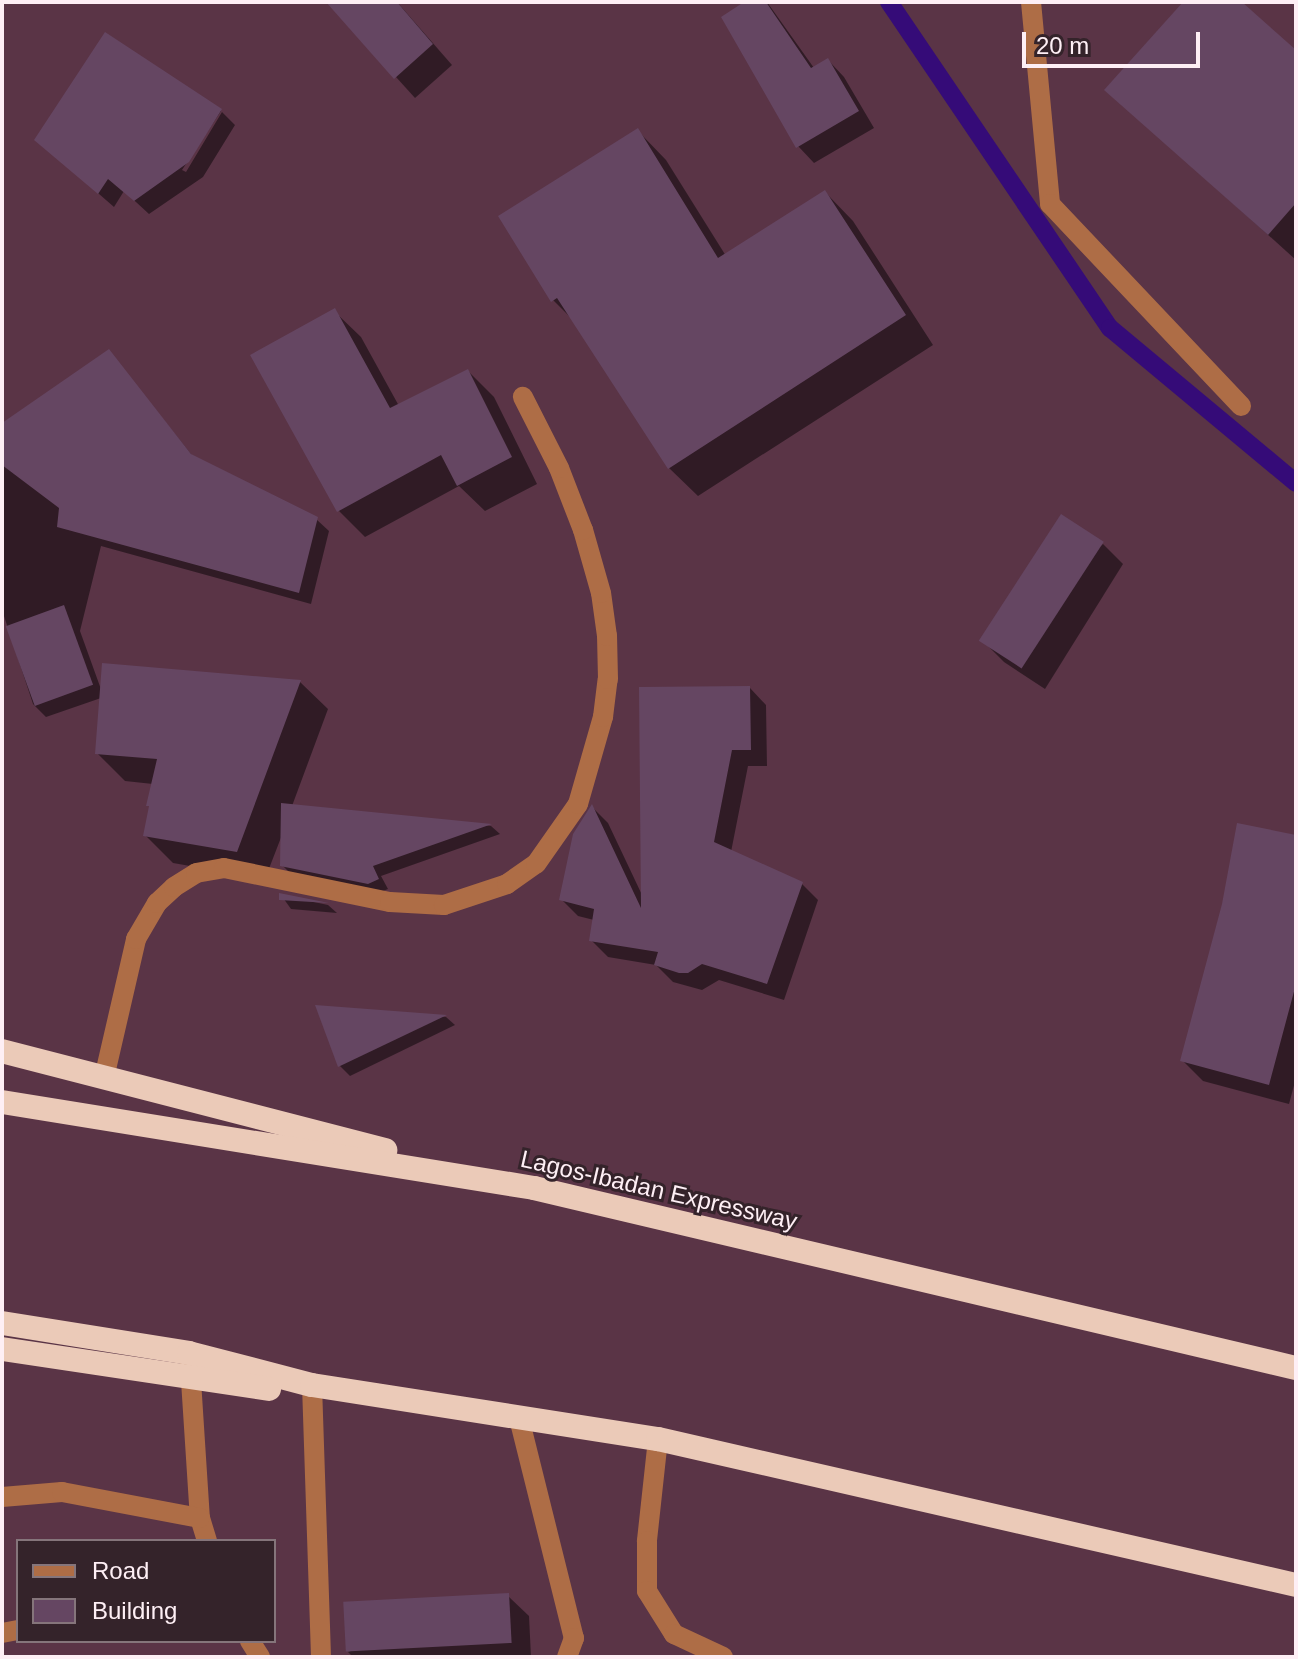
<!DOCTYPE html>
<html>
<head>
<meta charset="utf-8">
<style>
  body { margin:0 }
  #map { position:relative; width:1298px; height:1659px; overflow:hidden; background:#5a3446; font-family:Helvetica,sans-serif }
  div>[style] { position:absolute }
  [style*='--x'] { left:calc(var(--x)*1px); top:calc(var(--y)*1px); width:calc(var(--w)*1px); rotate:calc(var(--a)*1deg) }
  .shadow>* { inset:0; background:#0007 }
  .stream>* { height:18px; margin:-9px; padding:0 9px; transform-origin:9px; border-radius:9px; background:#350b78 }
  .building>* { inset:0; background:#654662; transform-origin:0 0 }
  .minor>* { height:20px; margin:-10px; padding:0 10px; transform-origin:10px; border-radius:10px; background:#ae6d46 }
  .highway>* { height:24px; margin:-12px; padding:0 12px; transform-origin:12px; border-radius:12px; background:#ebcab8 }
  span { translate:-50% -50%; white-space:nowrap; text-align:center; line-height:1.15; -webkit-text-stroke:6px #34232a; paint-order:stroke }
  .street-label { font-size:24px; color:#feeff5 }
  .frame { position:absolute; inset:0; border:4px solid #feeff5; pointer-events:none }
  .legend { position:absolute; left:16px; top:1539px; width:260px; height:104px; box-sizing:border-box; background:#34232a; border:2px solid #85757b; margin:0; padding:10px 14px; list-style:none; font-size:24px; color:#feeff5 }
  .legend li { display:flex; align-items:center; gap:16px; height:40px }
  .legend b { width:40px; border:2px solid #85757b }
  .scale { position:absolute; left:1022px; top:32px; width:178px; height:36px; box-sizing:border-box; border:4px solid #feeff5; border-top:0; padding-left:10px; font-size:24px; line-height:28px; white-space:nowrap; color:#feeff5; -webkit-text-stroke:6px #34232a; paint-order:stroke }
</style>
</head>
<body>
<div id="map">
  <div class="shadow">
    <div style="clip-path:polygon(328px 2px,397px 2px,452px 65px,415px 98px)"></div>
    <div style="clip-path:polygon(747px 2px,767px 2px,814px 68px,828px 60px,844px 77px,874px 128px,814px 163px,798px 146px)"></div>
    <div style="clip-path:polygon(1185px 2px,1239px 2px,1296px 53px,1296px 260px,1107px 90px)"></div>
    <div style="clip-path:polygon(106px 35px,221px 111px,182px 170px,186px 172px,222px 112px,235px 125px,203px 177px,149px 214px,124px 191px,114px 207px,37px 140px)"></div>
    <div style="clip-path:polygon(638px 131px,666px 160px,726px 256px,825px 192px,853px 221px,933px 345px,698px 496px,669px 468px,577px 324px,553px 300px)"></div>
    <div style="clip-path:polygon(334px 311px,361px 337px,399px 406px,468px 371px,494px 397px,537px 484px,485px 511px,459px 486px,365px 537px,339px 511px,252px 356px)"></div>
    <div style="clip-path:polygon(109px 351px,194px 458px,316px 519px,329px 531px,311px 604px,101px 546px,80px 631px,102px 692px,300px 682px,328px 709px,292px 806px,491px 826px,500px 834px,381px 876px,388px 889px,378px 893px,292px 875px,282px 865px,282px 835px,265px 879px,173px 863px,145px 835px,153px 784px,125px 781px,97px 753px,101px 698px,46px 717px,33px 704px,2px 610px,2px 426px)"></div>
    <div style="clip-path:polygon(1103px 544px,1123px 564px,1045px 689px,1004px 662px,984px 642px)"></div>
    <div style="clip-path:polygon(750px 688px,766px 705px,767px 766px,748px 766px,731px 852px,802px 884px,818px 900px,784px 1000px,719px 980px,702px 990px,673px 982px,656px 965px,608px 957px,591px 940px,594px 920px,578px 916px,561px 899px,592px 807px,608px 823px,643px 897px)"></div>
    <div style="clip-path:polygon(1296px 837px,1296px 1078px,1289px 1104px,1203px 1081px,1183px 1061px)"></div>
    <div style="clip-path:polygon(281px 895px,328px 905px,337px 913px,291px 909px)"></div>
    <div style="clip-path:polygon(318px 1007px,446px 1017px,455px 1025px,350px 1076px,340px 1066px)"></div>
    <div style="clip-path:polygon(508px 1596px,529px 1616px,531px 1657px,353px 1657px,348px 1652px)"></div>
  </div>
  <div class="stream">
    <div style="--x:889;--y:2;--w:394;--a:55.9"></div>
    <div style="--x:1110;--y:328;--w:242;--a:39.8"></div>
  </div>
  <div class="building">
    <div style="clip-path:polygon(326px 2px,397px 2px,433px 44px,394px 79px)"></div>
    <div style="clip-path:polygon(744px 2px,766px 2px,811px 68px,828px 58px,859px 111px,796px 148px,721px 17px)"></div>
    <div style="clip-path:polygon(1183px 2px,1242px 2px,1296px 50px,1296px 203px,1268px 235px,1104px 90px)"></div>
    <div style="clip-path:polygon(105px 32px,222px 109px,189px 162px,134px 201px,108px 179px,98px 194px,34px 140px)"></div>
    <div style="clip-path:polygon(638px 128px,718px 258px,825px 190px,906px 315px,668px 469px,557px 298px,551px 302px,498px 216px)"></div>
    <div style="clip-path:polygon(335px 308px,390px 408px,468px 369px,512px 457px,457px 486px,441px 455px,337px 512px,250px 355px)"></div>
    <div style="clip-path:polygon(109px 349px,191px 454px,318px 517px,299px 593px,57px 527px,59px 508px,2px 465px,2px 423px)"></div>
    <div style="left:1061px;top:514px;width:51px;height:151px;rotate:33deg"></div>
    <div style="left:64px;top:605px;width:85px;height:62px;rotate:70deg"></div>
    <div style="clip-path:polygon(102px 663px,301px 680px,237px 852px,143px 836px,149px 806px,146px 806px,157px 759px,95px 754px)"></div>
    <div style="clip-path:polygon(750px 686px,751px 750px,732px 750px,714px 842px,803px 882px,767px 984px,702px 964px,688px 973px,679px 973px,654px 965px,658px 952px,589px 941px,594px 909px,559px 900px,573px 834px,592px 804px,641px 908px,639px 687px)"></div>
    <div style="clip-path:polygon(281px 803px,492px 824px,373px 866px,379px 879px,368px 884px,280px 866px)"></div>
    <div style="clip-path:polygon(1237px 823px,1296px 835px,1296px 984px,1269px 1085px,1180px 1061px,1222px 904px)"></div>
    <div style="clip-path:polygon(279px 893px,329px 903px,279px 900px)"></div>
    <div style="clip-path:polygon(315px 1005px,447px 1015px,338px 1067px)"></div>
    <div style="left:509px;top:1593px;width:50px;height:166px;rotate:87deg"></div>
  </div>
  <div class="minor">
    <div style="--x:1031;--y:2;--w:203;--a:84.6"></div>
    <div style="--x:1050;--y:204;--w:278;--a:46.6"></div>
    <div style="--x:104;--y:1078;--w:143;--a:-77"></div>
    <div style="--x:136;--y:939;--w:42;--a:-59.7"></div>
    <div style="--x:157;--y:903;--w:23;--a:-43"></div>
    <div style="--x:174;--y:887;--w:26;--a:-32"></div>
    <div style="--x:196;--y:873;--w:28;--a:-10"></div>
    <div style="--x:224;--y:868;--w:169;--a:11.6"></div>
    <div style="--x:390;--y:902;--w:54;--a:3.2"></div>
    <div style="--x:444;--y:905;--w:66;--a:-18.4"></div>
    <div style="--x:507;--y:884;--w:35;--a:-35"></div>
    <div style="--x:536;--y:864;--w:73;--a:-55"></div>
    <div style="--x:578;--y:804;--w:91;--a:-74"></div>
    <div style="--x:603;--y:717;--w:38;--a:-83"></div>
    <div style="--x:608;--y:679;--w:43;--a:-91.3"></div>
    <div style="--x:607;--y:636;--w:43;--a:-97.9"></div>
    <div style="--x:601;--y:593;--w:66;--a:-105.9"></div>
    <div style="--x:583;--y:530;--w:66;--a:-111.2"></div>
    <div style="--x:559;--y:468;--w:80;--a:-116.9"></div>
    <div style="--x:190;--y:1365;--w:153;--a:86.3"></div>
    <div style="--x:200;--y:1518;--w:24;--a:73"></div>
    <div style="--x:312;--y:1385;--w:272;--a:88.1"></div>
    <div style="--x:519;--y:1418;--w:227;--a:76"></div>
    <div style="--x:574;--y:1638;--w:20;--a:110"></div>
    <div style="--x:658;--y:1439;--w:103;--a:96.2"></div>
    <div style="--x:647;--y:1541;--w:50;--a:90"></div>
    <div style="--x:647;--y:1591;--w:51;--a:57.9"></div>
    <div style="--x:674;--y:1634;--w:54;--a:25.1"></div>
    <div style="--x:2;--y:1497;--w:60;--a:-4.8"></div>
    <div style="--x:62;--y:1492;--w:140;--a:10.7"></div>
    <div style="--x:2;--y:1633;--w:16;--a:-11"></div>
    <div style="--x:250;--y:1641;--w:19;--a:58"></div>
  </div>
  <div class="highway">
    <div style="--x:2;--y:1051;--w:396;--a:14.5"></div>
    <div style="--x:2;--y:1102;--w:539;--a:9.18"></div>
    <div style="--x:534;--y:1188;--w:783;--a:13.29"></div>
    <div style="--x:2;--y:1323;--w:189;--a:9.1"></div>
    <div style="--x:189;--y:1353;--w:127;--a:14.6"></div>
    <div style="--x:312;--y:1385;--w:350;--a:8.9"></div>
    <div style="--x:658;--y:1439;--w:654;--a:12.89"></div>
    <div style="--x:2;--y:1349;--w:270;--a:8.5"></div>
  </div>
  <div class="street-label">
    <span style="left:659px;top:1190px;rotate:13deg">Lagos-Ibadan Expressway</span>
  </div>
  <div class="frame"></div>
  <ul class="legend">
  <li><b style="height:10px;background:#ae6d46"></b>Road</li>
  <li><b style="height:22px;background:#654662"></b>Building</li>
  </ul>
  <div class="scale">20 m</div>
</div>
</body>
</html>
